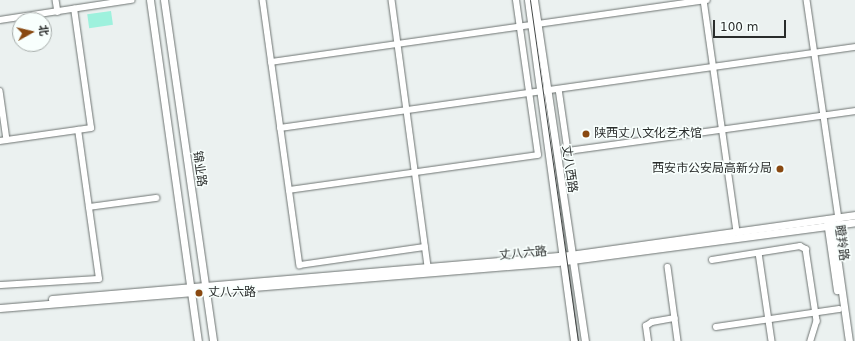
<!DOCTYPE html>
<html>
<head>
<meta charset="utf-8">
<style>
  body { margin:0 }
  #map { position:relative; width:855px; height:341px; overflow:hidden; background:#ebf1f0; font-family:"DejaVu Sans","Noto Sans SC",sans-serif }
  div>[style] { position:absolute }
  [style*='--x'] { left:calc(var(--x)*1px); top:calc(var(--y)*1px); width:calc(var(--w)*1px); rotate:calc(var(--a)*1deg) }
  .green>* { inset:0; background:#9ef1dd; transform-origin:0 0 }
  .roads { filter:drop-shadow(0 0 1px #6d7371) drop-shadow(0 0 1px #6d7371) }
  .street>* { height:5.5px; margin:-2.75px; padding:0 2.75px; transform-origin:2.75px; border-radius:2.75px; background:#fff }
  .secondary>* { height:7px; margin:-3.5px; padding:0 3.5px; transform-origin:3.5px; border-radius:3.5px; background:#fff }
  .tram>* { height:1px; margin:-0.5px; padding:0 0.5px; transform-origin:0.5px; border-radius:0.5px; background:#434746 }
  .dots>* { width:11px; height:11px; translate:-50% -50%; box-sizing:border-box; border:2px solid #f8fffd; border-radius:50% }
  span { translate:-50% -50%; white-space:nowrap; text-align:center; line-height:1.15; -webkit-text-stroke:3px #f8fffd; paint-order:stroke }
  .poi-label { font-size:12px; color:#292c2b }
  .left { translate:0 -50%; text-align:left }
  .right { translate:-100% -50%; text-align:right }
  .street-label { font-size:12px; color:#292c2b }
  .north { position:absolute; left:12px; top:12px; width:40px; height:40px; box-sizing:border-box; background:#f8fffd; border:1px solid #a5aba9; border-radius:50%; rotate:82deg; font-size:11px; font-weight:700; line-height:16px; text-align:center; color:#292c2b }
  .north::after { content:''; display:block; margin:auto; width:14px; height:18px; background:#894911; clip-path:polygon(50% 0,100% 100%,50% 72%,0 100%) }
  .scale { position:absolute; left:713px; top:20px; width:73px; height:18px; box-sizing:border-box; border:2px solid #292c2b; border-top:0; padding-left:5px; font-size:12px; line-height:14px; white-space:nowrap; color:#292c2b; -webkit-text-stroke:3px #f8fffd; paint-order:stroke }
</style>
</head>
<body>
<div id="map">
  <div class="green">
    <div style="left:111px;top:11px;width:14px;height:24px;rotate:82deg"></div>
  </div>
  <div class="roads">
    <div class="street">
      <div style="--x:56;--y:0;--w:12;--a:81"></div>
      <div style="--x:263;--y:0;--w:268;--a:82.1"></div>
      <div style="--x:300;--y:265;--w:126;--a:-8.2"></div>
      <div style="--x:392;--y:0;--w:269;--a:82.3"></div>
      <div style="--x:704;--y:0;--w:233;--a:81.9"></div>
      <div style="--x:807;--y:0;--w:222;--a:81.7"></div>
      <div style="--x:0;--y:20;--w:133;--a:-8.7"></div>
      <div style="--x:271;--y:62;--w:440;--a:-8.1"></div>
      <div style="--x:559;--y:89;--w:63;--a:81.7"></div>
      <div style="--x:568;--y:151;--w:290;--a:-7.9"></div>
      <div style="--x:0;--y:91;--w:49;--a:81.9"></div>
      <div style="--x:280;--y:128;--w:581;--a:-8.02"></div>
      <div style="--x:0;--y:141;--w:92;--a:-8.1"></div>
      <div style="--x:91;--y:128;--w:120;--a:-98.1"></div>
      <div style="--x:289;--y:190;--w:251;--a:-8"></div>
      <div style="--x:538;--y:155;--w:157;--a:-98.1"></div>
      <div style="--x:89;--y:207;--w:68;--a:-7.7"></div>
      <div style="--x:759;--y:253;--w:89;--a:81.6"></div>
      <div style="--x:712;--y:260;--w:89;--a:-9"></div>
      <div style="--x:800;--y:246;--w:7;--a:27"></div>
      <div style="--x:806;--y:249;--w:73;--a:81.3"></div>
      <div style="--x:817;--y:321;--w:21;--a:107"></div>
      <div style="--x:668;--y:267;--w:75;--a:82.3"></div>
      <div style="--x:0;--y:285;--w:99;--a:-3.5"></div>
      <div style="--x:99;--y:279;--w:150;--a:-98"></div>
      <div style="--x:716;--y:327;--w:124;--a:-8.3"></div>
      <div style="--x:648;--y:341;--w:15;--a:-98"></div>
      <div style="--x:646;--y:326;--w:7;--a:-34"></div>
      <div style="--x:652;--y:322;--w:23;--a:-10"></div>
    </div>
    <div class="secondary">
      <div style="--x:150;--y:0;--w:344;--a:82"></div>
      <div style="--x:164;--y:0;--w:345;--a:81.8"></div>
      <div style="--x:528;--y:0;--w:344;--a:82.3"></div>
      <div style="--x:534;--y:0;--w:345;--a:81.5"></div>
      <div style="--x:827;--y:221;--w:70;--a:81.8"></div>
      <div style="--x:832;--y:222;--w:120;--a:81.9"></div>
      <div style="--x:52;--y:299;--w:520;--a:-4.86"></div>
      <div style="--x:570;--y:255;--w:288;--a:-8"></div>
      <div style="--x:0;--y:308;--w:559;--a:-4.72"></div>
      <div style="--x:557;--y:262;--w:301;--a:-7.6"></div>
    </div>
  </div>
  <div class="tram">
    <div style="--x:530;--y:0;--w:344;--a:82"></div>
  </div>
  <div class="dots">
    <div style="left:586px;top:134px;background:#894911"></div>
    <div style="left:780px;top:169px;background:#894911"></div>
    <div style="left:199px;top:293px;background:#894911"></div>
  </div>
  <div class="poi-label">
    <span class="left" style="left:594px;top:134px">陕西丈八文化艺术馆</span>
    <span class="right" style="left:772px;top:169px">西安市公安局高新分局</span>
    <span class="left" style="left:208px;top:293px">丈八六路</span>
  </div>
  <div class="street-label">
    <span style="left:199px;top:169px;rotate:82deg">锦业路</span>
    <span style="left:569px;top:169px;rotate:82deg">丈八西路</span>
    <span style="left:841px;top:243px;rotate:82deg">瞪羚路</span>
    <span style="left:523px;top:254px;rotate:-5deg">丈八六路</span>
  </div>
  <div class="north">北</div>
  <div class="scale">100 m</div>
</div>
</body>
</html>
